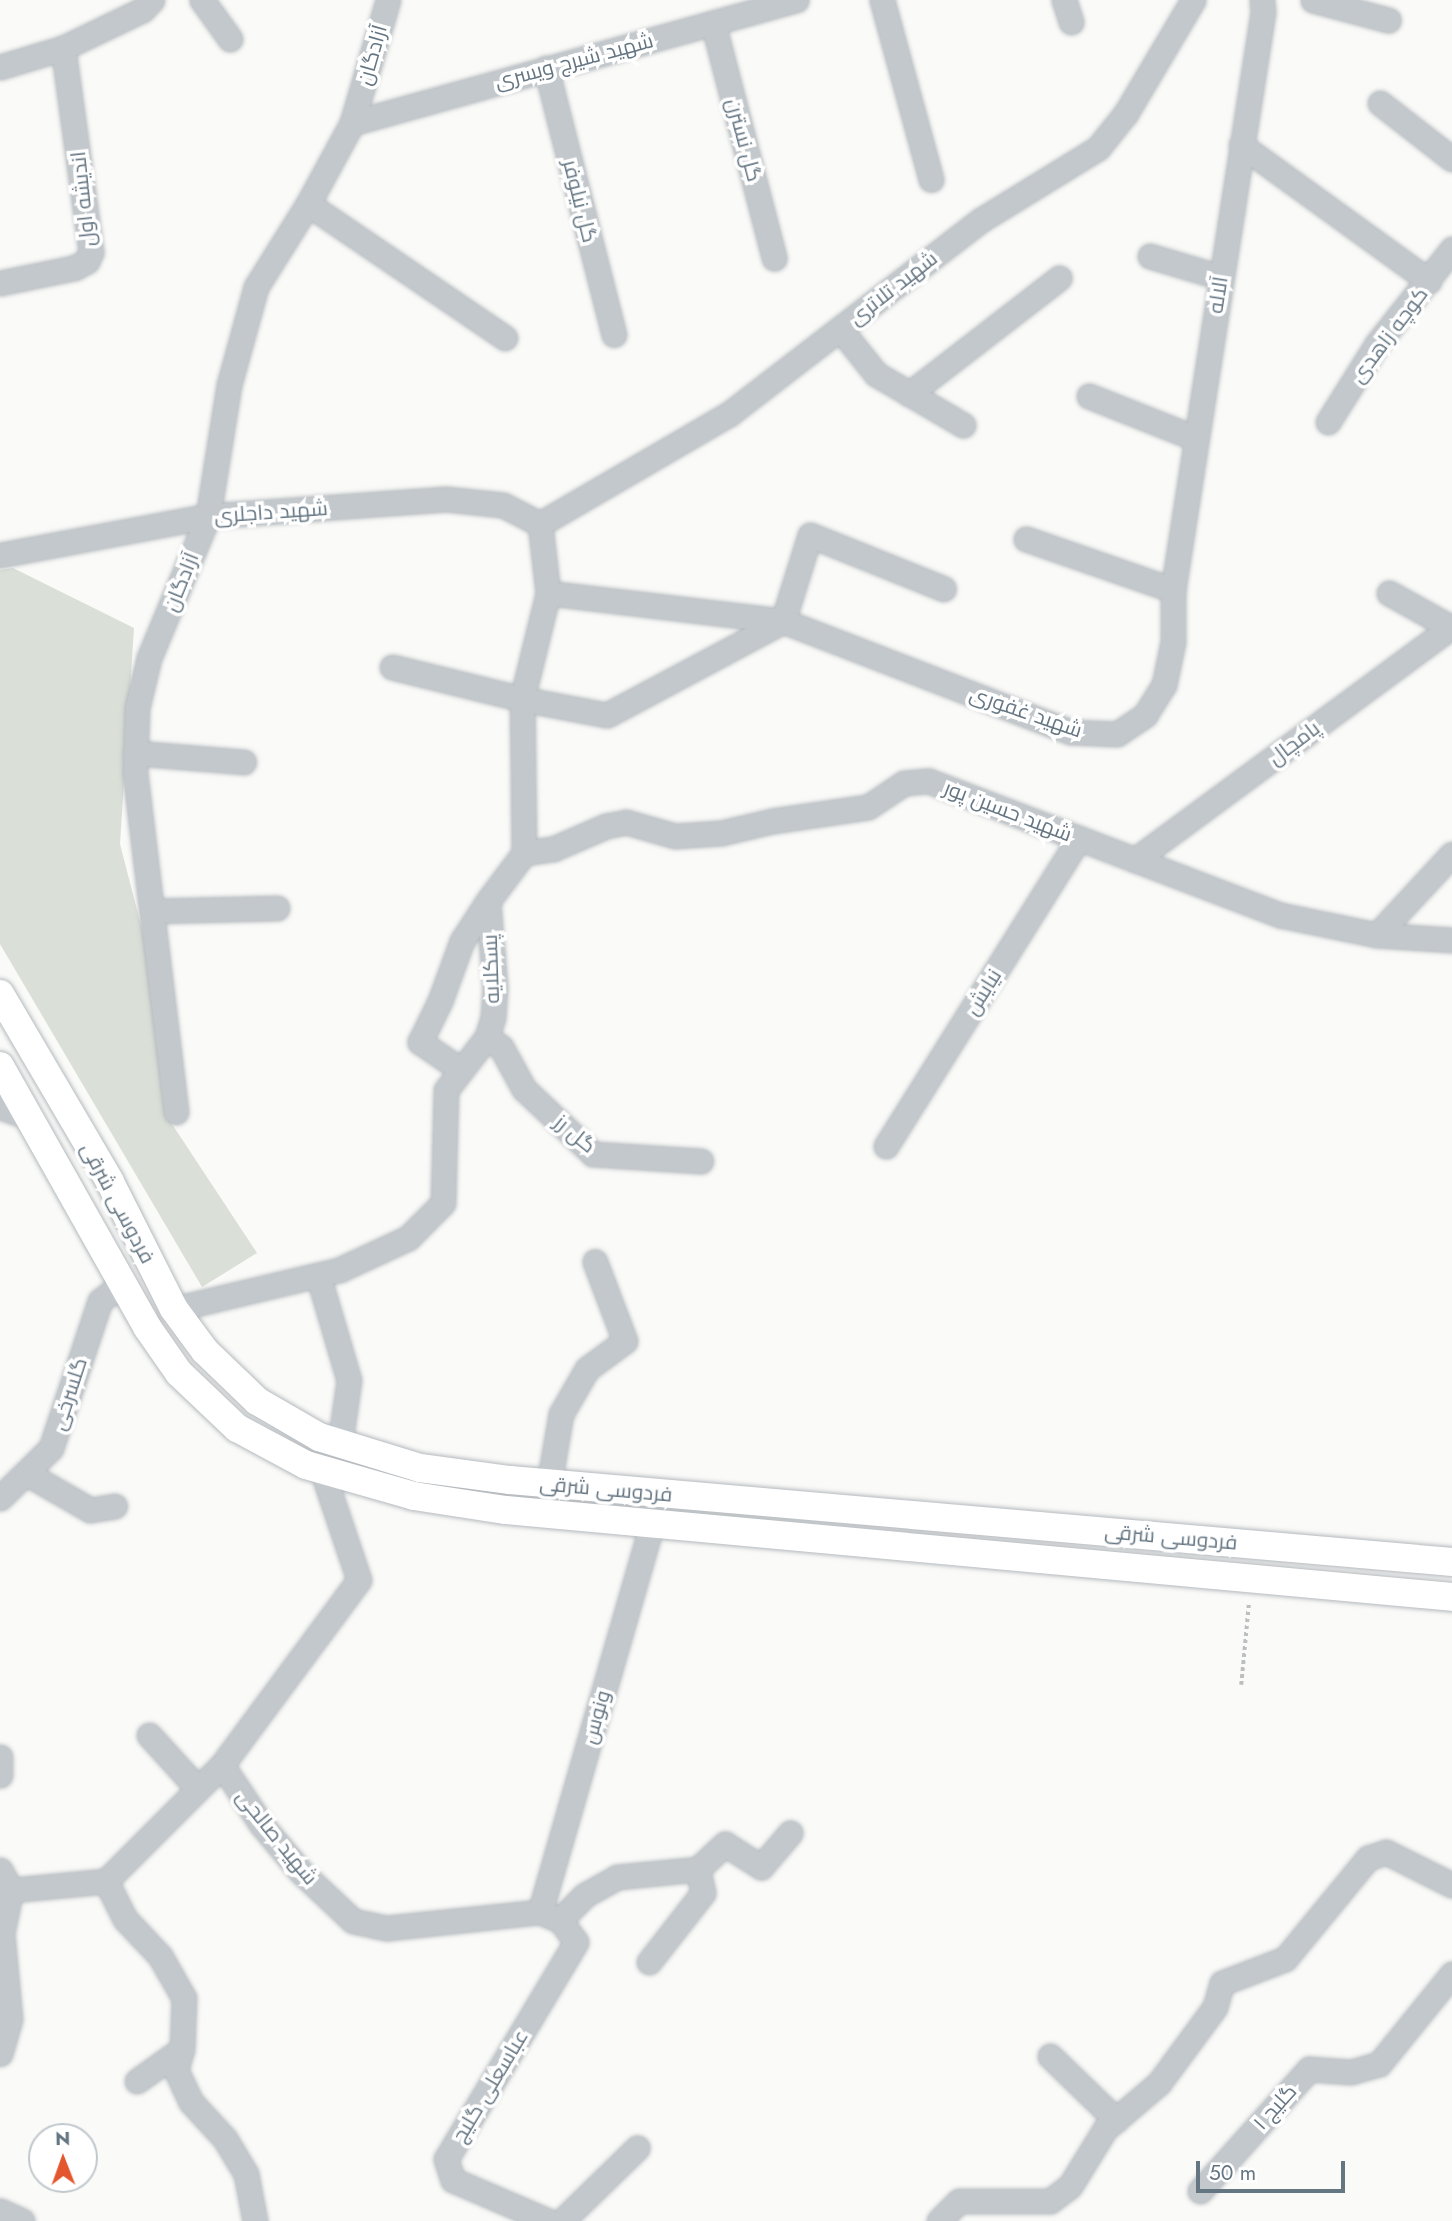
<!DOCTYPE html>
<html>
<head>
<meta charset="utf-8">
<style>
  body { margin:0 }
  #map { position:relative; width:1452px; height:2221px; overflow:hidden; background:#fafaf8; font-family:Jost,Cairo,sans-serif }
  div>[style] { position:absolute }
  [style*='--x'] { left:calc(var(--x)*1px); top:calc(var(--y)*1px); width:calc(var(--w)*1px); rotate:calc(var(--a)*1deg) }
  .green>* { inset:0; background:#dadfd7 }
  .path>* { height:3.5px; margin-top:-1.75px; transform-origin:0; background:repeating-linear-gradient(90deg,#bbbfc2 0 3.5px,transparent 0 7px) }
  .roads { filter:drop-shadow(0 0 2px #b5babe) drop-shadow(0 0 2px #b5babe) }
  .minor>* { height:23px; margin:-11.5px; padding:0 11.5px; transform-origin:11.5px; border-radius:11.5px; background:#c3c8cc }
  .major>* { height:28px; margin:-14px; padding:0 14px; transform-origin:14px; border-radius:14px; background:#fff }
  span { translate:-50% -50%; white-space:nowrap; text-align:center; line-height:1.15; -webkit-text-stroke:7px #fff; paint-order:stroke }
  .street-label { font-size:21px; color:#657683 }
  .north { position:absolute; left:28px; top:2123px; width:70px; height:70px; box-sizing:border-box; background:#fff; border:2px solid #c1c8cd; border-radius:50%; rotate:359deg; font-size:19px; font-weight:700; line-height:28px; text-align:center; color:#657683 }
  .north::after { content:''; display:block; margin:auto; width:24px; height:32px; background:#e4572e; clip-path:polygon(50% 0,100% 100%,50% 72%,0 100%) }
  .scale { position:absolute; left:1196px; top:2161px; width:149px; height:32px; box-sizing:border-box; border:4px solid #657683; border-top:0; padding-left:9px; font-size:21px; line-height:24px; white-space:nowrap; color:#657683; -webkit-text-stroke:5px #fff; paint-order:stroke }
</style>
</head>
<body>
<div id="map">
  <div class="green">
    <div style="clip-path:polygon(13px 568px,134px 628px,120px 844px,144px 937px,168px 1118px,257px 1253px,202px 1287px,0 944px,0 570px)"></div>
  </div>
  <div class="path">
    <div style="--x:1241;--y:1685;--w:84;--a:-84.6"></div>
  </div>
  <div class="roads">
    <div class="minor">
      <div style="--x:202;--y:0;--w:48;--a:54.3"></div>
      <div style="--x:882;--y:0;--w:186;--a:74.7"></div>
      <div style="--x:1064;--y:0;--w:23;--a:72"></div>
      <div style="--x:1313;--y:0;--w:78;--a:14.9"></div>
      <div style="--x:713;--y:23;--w:243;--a:75.4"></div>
      <div style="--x:0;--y:67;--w:66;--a:-16.8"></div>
      <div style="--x:63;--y:48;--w:88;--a:-25.7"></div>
      <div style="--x:142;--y:10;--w:14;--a:-45"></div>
      <div style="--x:546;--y:68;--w:275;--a:75.7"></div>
      <div style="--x:1380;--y:103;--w:91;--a:37.9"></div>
      <div style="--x:352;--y:123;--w:461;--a:-15.5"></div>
      <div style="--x:1241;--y:145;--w:232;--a:35.9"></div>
      <div style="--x:308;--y:204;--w:238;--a:34.2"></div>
      <div style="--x:1150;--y:256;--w:73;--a:16.7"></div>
      <div style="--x:0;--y:283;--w:76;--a:-11.5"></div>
      <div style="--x:74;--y:268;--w:15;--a:-28"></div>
      <div style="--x:87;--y:261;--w:10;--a:-66"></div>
      <div style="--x:91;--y:252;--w:206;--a:-97.8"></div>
      <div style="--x:840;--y:329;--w:58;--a:51.3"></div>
      <div style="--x:876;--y:374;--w:101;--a:30.4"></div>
      <div style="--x:909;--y:394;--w:190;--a:-37.7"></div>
      <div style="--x:1089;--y:396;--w:114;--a:21.6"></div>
      <div style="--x:1328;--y:422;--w:92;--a:-57.9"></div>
      <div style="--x:1377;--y:344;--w:121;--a:-51.7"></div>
      <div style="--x:540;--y:524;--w:219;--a:-30.2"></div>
      <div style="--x:729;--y:414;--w:318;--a:-37.6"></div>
      <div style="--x:981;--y:220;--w:137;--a:-31.6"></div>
      <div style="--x:1098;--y:148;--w:45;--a:-51.3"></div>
      <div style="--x:1126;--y:113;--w:131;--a:-59.3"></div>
      <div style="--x:1026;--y:539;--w:156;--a:19.1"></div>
      <div style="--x:0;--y:555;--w:212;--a:-10.6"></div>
      <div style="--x:208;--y:516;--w:239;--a:-4.1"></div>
      <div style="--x:446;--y:499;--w:57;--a:6"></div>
      <div style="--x:503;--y:505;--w:42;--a:27.2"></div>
      <div style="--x:548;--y:593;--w:237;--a:6.8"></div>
      <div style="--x:783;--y:621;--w:309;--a:21.1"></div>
      <div style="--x:1071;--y:732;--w:46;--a:2.5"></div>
      <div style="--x:1117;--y:734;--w:34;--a:-34"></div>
      <div style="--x:1145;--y:715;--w:36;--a:-58"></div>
      <div style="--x:1164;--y:685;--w:44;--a:-78.2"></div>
      <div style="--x:1173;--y:642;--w:52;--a:-90"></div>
      <div style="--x:1173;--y:590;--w:585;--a:-81.15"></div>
      <div style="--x:1263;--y:12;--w:12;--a:-95"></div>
      <div style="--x:1389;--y:593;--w:72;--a:29.1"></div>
      <div style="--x:392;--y:667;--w:134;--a:13.8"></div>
      <div style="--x:522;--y:699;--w:86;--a:10.7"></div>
      <div style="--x:607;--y:715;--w:200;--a:-28.1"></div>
      <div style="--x:783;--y:621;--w:90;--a:-72.6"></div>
      <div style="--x:810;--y:535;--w:144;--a:21.9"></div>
      <div style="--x:135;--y:753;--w:109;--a:4.7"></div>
      <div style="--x:524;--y:853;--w:29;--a:-8"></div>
      <div style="--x:553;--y:849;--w:58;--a:-23.5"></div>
      <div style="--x:606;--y:826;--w:20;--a:-11"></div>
      <div style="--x:626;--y:822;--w:51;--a:15.9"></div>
      <div style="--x:675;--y:836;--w:46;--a:-3.7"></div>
      <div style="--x:721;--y:833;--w:52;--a:-13.2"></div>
      <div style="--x:772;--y:821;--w:97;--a:-8.3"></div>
      <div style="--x:868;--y:807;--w:43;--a:-33.7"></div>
      <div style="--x:904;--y:783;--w:25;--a:-5"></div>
      <div style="--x:929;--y:781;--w:376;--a:20.9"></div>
      <div style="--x:1280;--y:915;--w:99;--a:11.7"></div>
      <div style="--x:1377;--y:935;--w:75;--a:3.8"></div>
      <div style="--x:1135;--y:860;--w:394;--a:-36.4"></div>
      <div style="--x:152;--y:911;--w:125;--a:-1.4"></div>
      <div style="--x:1377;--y:935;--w:110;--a:-47.2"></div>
      <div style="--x:487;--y:1037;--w:17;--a:36"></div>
      <div style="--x:501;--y:1047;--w:48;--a:61.3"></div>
      <div style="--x:524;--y:1089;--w:95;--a:43.3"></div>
      <div style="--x:593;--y:1154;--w:108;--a:3.7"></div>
      <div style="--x:461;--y:1070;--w:50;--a:-145.7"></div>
      <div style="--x:420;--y:1042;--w:46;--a:-64"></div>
      <div style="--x:440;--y:1001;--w:64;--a:-69.9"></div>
      <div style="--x:462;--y:941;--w:48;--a:-57"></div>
      <div style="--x:0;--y:1107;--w:31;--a:19"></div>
      <div style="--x:176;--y:1112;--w:343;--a:-96.9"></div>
      <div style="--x:135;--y:771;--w:63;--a:-88.2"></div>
      <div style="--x:137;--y:708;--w:51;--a:-76.5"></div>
      <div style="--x:149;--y:658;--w:154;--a:-67.4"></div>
      <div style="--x:208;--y:516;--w:133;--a:-80.9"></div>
      <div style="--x:229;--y:385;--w:102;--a:-74.6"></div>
      <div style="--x:256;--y:287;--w:98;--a:-57.9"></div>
      <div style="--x:308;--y:204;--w:92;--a:-61.5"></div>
      <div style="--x:352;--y:123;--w:128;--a:-73.7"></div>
      <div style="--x:886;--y:1146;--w:363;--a:-57.9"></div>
      <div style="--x:318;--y:1275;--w:109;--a:73.6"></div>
      <div style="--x:349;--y:1380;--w:64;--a:98.1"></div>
      <div style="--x:174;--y:1309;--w:170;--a:-13.3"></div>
      <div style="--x:339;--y:1270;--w:76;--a:-24.9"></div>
      <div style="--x:408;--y:1238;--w:49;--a:-45"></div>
      <div style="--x:443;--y:1203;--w:113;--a:-88.5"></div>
      <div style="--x:446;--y:1090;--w:67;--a:-52.3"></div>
      <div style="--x:487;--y:1037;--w:21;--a:-73"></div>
      <div style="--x:493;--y:1017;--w:29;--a:-86"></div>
      <div style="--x:495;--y:988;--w:87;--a:-94.6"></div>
      <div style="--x:488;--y:901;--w:60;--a:-53.1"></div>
      <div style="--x:524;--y:853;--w:154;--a:-90.7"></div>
      <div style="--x:522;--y:699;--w:109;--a:-76.2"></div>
      <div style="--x:548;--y:593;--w:69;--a:-96.6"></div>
      <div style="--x:26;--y:1473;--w:74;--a:30"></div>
      <div style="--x:90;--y:1510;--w:25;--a:-9"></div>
      <div style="--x:549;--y:1484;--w:71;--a:-80.3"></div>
      <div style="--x:561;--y:1414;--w:52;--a:-60"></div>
      <div style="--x:587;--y:1369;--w:47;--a:-36.4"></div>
      <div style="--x:625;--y:1341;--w:85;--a:-110.8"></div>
      <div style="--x:0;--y:1498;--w:71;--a:-44.4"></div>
      <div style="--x:51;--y:1448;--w:155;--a:-71.6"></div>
      <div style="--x:100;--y:1301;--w:29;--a:-38"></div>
      <div style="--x:149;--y:1735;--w:72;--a:47.8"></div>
      <div style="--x:0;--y:1757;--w:18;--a:90"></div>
      <div style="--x:222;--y:1765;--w:71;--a:56.5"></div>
      <div style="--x:261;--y:1824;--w:62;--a:50.2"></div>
      <div style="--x:301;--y:1872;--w:71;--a:43.3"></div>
      <div style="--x:353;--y:1921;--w:35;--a:12"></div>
      <div style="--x:387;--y:1928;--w:154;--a:-6"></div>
      <div style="--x:540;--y:1912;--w:22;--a:22"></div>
      <div style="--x:560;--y:1920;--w:27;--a:54"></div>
      <div style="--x:576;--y:1942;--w:253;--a:120.9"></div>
      <div style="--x:446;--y:2159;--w:22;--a:72"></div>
      <div style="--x:453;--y:2180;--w:103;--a:23.3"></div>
      <div style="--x:0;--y:1870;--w:23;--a:61"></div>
      <div style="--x:11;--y:1890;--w:44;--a:101.8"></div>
      <div style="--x:2;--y:1933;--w:86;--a:84.7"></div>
      <div style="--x:10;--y:2019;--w:36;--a:106"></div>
      <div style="--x:106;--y:1881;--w:42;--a:63.4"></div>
      <div style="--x:125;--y:1919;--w:51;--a:46.6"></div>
      <div style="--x:160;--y:1956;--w:48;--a:60.3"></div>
      <div style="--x:184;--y:1998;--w:51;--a:92.2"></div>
      <div style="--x:182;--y:2049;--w:22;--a:106"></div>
      <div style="--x:176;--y:2070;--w:35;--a:65"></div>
      <div style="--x:191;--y:2102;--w:50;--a:47.4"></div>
      <div style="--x:225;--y:2139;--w:41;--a:59"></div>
      <div style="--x:246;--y:2174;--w:48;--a:79.2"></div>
      <div style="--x:11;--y:1890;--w:95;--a:-5.4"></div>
      <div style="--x:106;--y:1881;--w:164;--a:-45"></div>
      <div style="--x:222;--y:1765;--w:230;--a:-53.5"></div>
      <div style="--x:359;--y:1580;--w:116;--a:-108.6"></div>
      <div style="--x:540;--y:1912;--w:405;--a:-73.9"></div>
      <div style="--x:560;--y:1920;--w:35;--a:-45"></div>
      <div style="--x:585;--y:1895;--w:37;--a:-29"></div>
      <div style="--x:617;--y:1877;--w:81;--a:-5.6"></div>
      <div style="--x:698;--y:1869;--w:37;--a:-43"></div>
      <div style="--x:725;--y:1844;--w:43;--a:32.6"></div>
      <div style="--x:761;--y:1867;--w:45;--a:-49.5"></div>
      <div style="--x:649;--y:1962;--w:88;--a:-52"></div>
      <div style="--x:703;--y:1893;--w:25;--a:-102"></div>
      <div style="--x:1050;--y:2056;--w:92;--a:44.1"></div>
      <div style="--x:137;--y:2081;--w:55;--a:-35.4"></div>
      <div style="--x:1200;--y:2191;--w:164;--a:-48.2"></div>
      <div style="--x:1309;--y:2069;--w:42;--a:4.1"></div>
      <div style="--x:1351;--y:2072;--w:29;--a:-16"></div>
      <div style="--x:1379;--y:2064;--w:116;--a:-51"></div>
      <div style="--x:0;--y:2211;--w:24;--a:24"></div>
      <div style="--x:562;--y:2221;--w:105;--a:-44.2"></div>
      <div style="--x:939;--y:2221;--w:28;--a:-45"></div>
      <div style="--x:959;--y:2201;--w:91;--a:0"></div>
      <div style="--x:1050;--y:2201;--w:25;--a:-37"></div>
      <div style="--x:1070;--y:2186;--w:67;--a:-58.4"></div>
      <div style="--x:1105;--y:2129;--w:71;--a:-40.4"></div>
      <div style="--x:1159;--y:2083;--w:94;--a:-53.6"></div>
      <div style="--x:1215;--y:2007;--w:25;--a:-74"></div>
      <div style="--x:1222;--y:1983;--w:67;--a:-20.9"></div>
      <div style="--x:1285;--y:1959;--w:131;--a:-50.6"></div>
      <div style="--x:1368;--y:1858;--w:19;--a:-18"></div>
      <div style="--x:1386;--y:1852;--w:74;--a:26.6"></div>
    </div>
    <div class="major">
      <div style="--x:0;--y:994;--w:216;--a:59.6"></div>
      <div style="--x:109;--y:1180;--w:144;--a:63.3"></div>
      <div style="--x:174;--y:1309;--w:52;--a:53.6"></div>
      <div style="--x:205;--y:1351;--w:72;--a:43.9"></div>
      <div style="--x:257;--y:1401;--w:72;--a:30.1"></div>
      <div style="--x:319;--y:1437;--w:106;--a:17.1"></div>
      <div style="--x:420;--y:1468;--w:91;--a:7.6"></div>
      <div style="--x:510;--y:1480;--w:946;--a:4.97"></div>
      <div style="--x:0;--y:1066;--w:300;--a:60.6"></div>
      <div style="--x:147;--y:1327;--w:56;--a:55.2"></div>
      <div style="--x:179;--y:1373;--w:80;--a:43.5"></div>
      <div style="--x:237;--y:1428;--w:78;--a:28.2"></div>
      <div style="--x:306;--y:1465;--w:112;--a:16"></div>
      <div style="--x:414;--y:1496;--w:93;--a:8.7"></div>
      <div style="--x:506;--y:1510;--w:950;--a:5.25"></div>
    </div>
  </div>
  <div class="street-label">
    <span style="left:372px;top:55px;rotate:-74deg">آزادگان</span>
    <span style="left:574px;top:61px;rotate:-15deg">شهید شیرج ویسری</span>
    <span style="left:744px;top:140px;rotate:75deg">گل نسترن</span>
    <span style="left:83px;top:199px;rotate:-96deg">اندیشه اول</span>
    <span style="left:580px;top:201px;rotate:76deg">گل نیلوفر</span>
    <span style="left:893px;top:288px;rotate:-38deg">شهید تلاتری</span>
    <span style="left:1218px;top:295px;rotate:-81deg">آلاله</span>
    <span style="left:1389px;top:335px;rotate:-53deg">کوچه زاهدی</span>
    <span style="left:271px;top:512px;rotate:-4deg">شهید داجلری</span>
    <span style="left:181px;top:582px;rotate:-68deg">آزادگان</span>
    <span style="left:1026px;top:712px;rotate:19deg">شهید غفوری</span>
    <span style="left:1294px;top:743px;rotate:-37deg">پامچال</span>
    <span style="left:1008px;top:811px;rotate:21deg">شهید حسین پور</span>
    <span style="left:491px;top:969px;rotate:-92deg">پسکلایه</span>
    <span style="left:983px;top:992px;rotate:-58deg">نیایش</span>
    <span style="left:575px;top:1134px;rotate:39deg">گل رز</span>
    <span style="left:118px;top:1203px;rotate:62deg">فردوسی شرقی</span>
    <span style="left:69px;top:1394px;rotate:-72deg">گلسرخی</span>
    <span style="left:606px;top:1489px;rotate:5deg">فردوسی شرقی</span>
    <span style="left:1171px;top:1537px;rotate:5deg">فردوسی شرقی</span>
    <span style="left:596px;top:1717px;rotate:-74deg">ونوس</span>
    <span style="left:277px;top:1837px;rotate:51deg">شهید صالحی</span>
    <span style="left:490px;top:2086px;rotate:-59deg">عباسعلی گلیج</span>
    <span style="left:1275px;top:2107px;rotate:-48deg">گلیج ۱</span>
  </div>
  <div class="north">N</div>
  <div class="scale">50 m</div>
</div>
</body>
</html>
